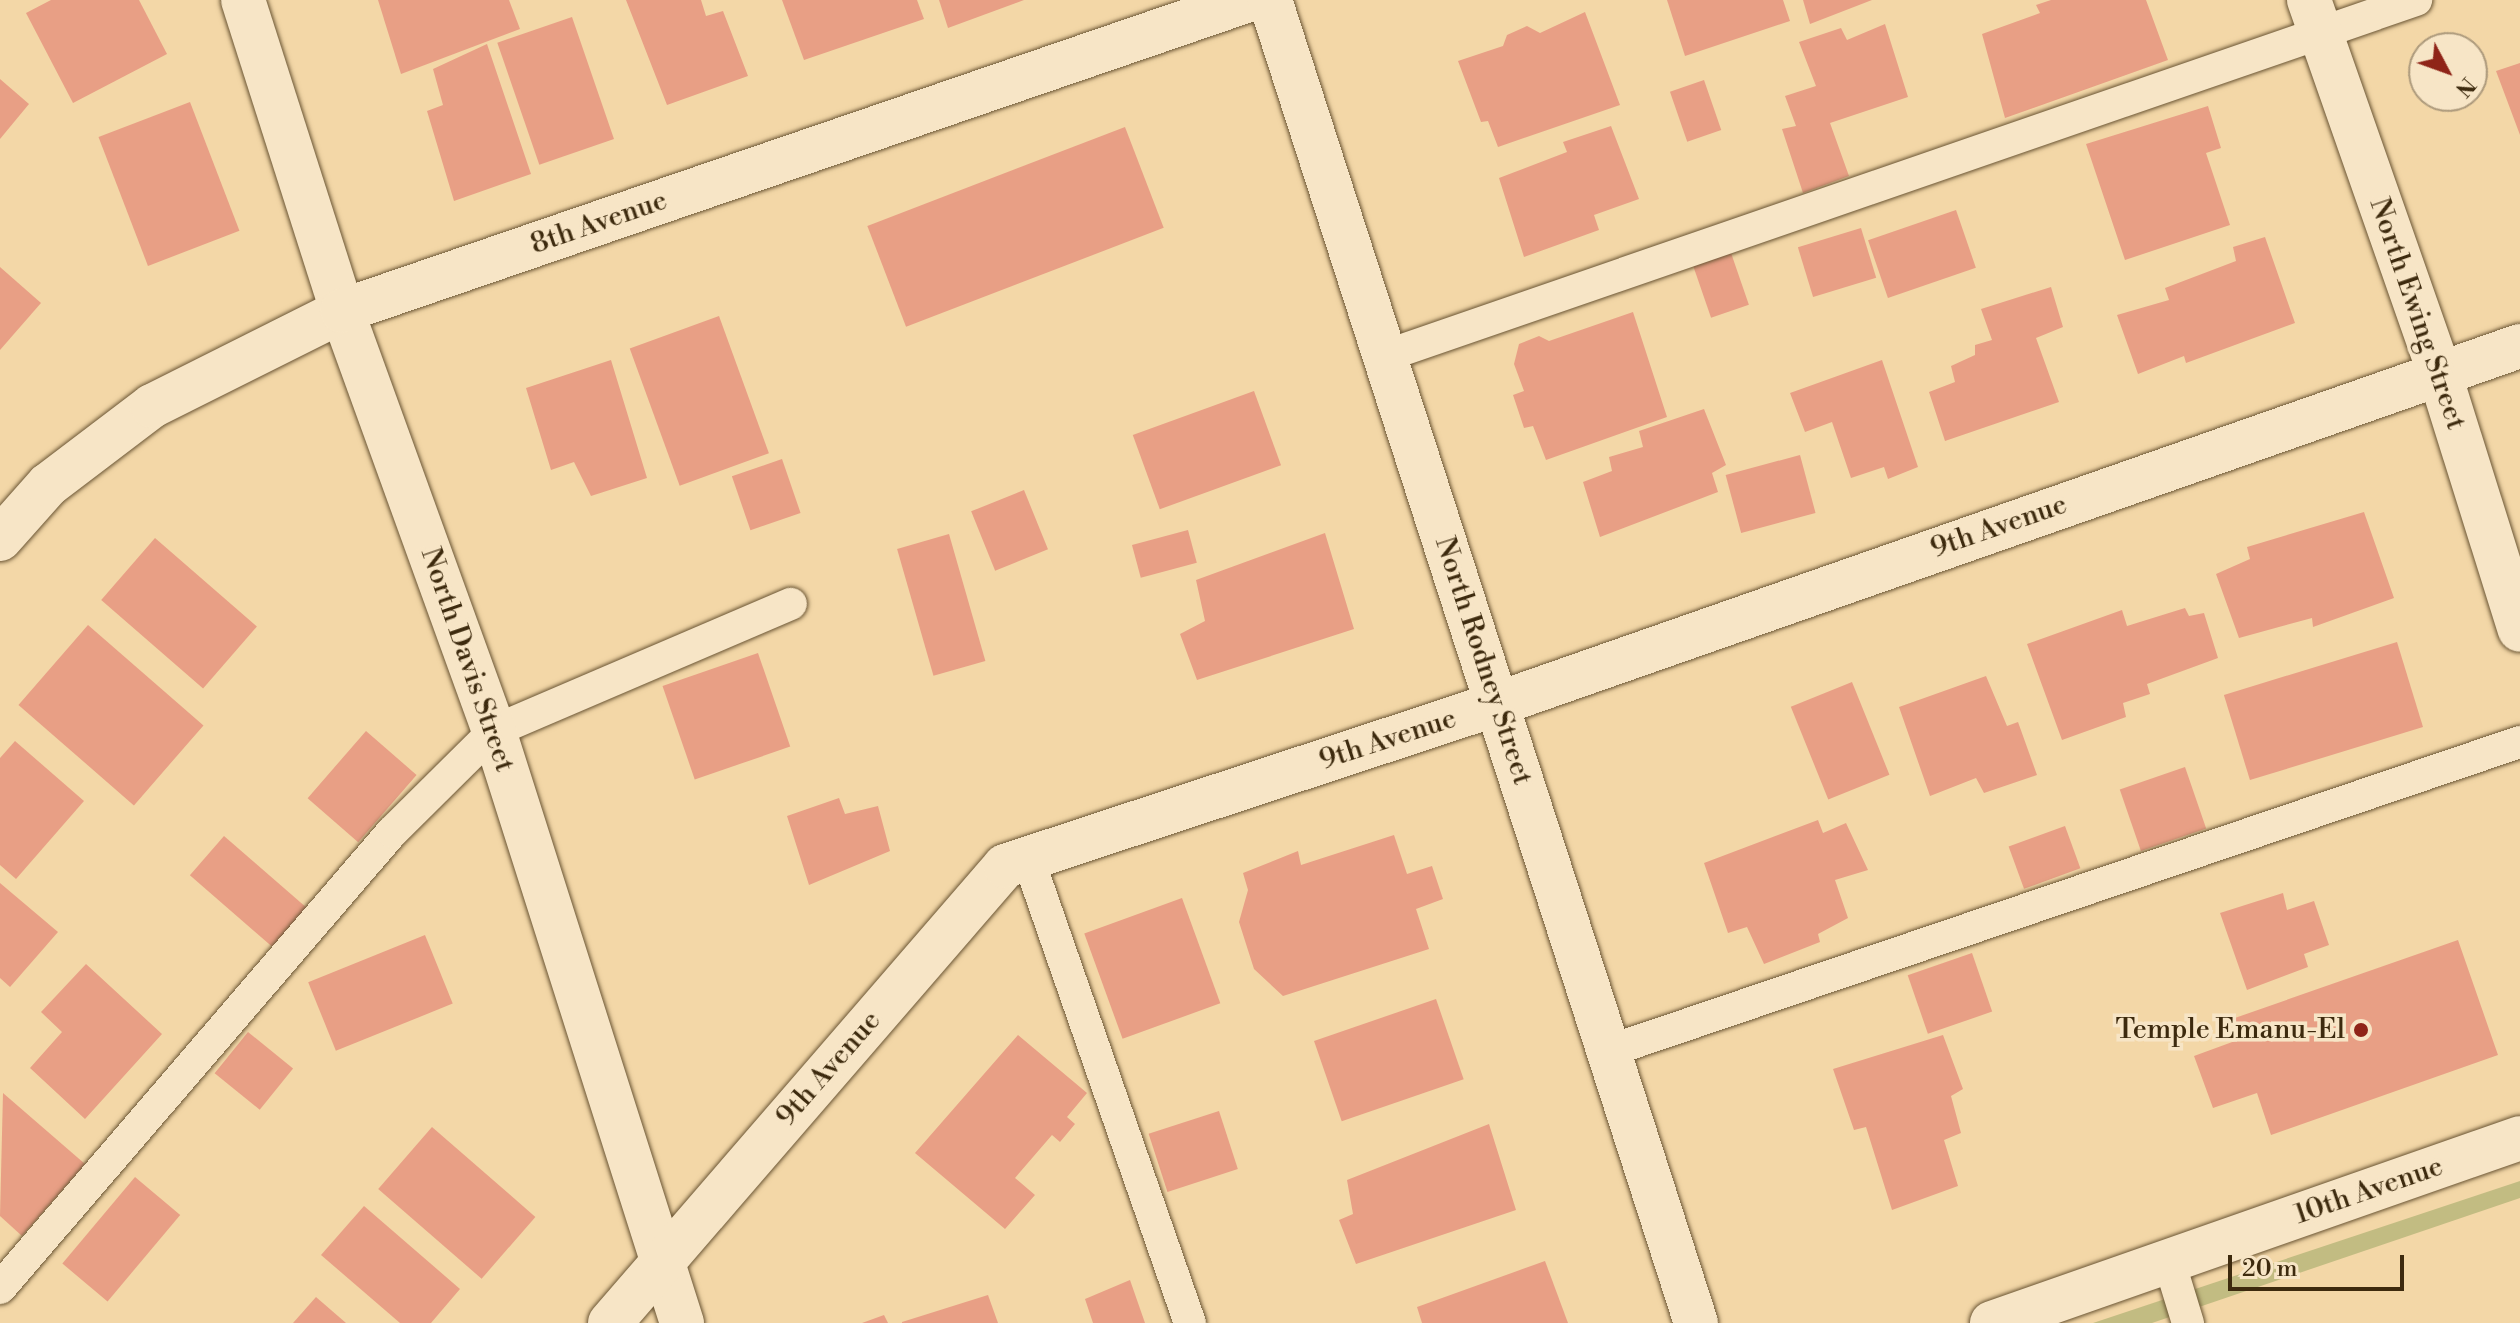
<!DOCTYPE html>
<html>
<head>
<meta charset="utf-8">
<style>
  body { margin:0 }
  #map { position:relative; width:2520px; height:1323px; overflow:hidden; background:#f3d7a7; font-family:"Libre Bodoni",serif }
  div>[style] { position:absolute }
  [style*='--x'] { left:calc(var(--x)*1px); top:calc(var(--y)*1px); width:calc(var(--w)*1px); rotate:calc(var(--a)*1deg) }
  .green>* { inset:0; background:#c2bc82 }
  .building>* { inset:0; background:#e89f85; transform-origin:0 0 }
  .roads { filter:drop-shadow(0 0 2px #6a5534) drop-shadow(0 0 2px #6a5534) }
  .service>* { height:32px; margin:-16px; padding:0 16px; transform-origin:16px; border-radius:16px; background:#f7e5c6 }
  .minor>* { height:44px; margin:-22px; padding:0 22px; transform-origin:22px; border-radius:22px; background:#f7e5c6 }
  .tertiary>* { height:44px; margin:-22px; padding:0 22px; transform-origin:22px; border-radius:22px; background:#f7e5c6 }
  .dots>* { width:22px; height:22px; translate:-50% -50%; box-sizing:border-box; border:4px solid #f7e5c6; border-radius:50% }
  span { translate:-50% -50%; white-space:nowrap; text-align:center; line-height:1.15; -webkit-text-stroke:7px #f7e5c6; paint-order:stroke }
  .street-label { font-size:28px; color:#3d2a0e }
  .poi-label { font-size:28px; color:#3d2a0e }
  .right { translate:-100% -50%; text-align:right }
  .north { position:absolute; left:2408px; top:32px; width:80px; height:80px; box-sizing:border-box; background:#f7e5c6; border:2px solid #ad9a7c; border-radius:50%; rotate:131deg; font-size:22px; font-weight:700; line-height:32px; text-align:center; color:#3d2a0e }
  .north::after { content:''; display:block; margin:auto; width:28px; height:36px; background:#8f2418; clip-path:polygon(50% 0,100% 100%,50% 72%,0 100%) }
  .scale { position:absolute; left:2228px; top:1255px; width:176px; height:36px; box-sizing:border-box; border:4px solid #3d2a0e; border-top:0; padding-left:10px; font-size:24px; line-height:28px; white-space:nowrap; color:#3d2a0e; -webkit-text-stroke:6px #f7e5c6; paint-order:stroke }
</style>
</head>
<body>
<div id="map">
  <div class="green">
    <div style="clip-path:polygon(2520px 1181px,2520px 1198px,2152px 1323px,2093px 1323px)"></div>
  </div>
  <div class="building">
    <div style="clip-path:polygon(51px 0,139px 0,167px 54px,73px 103px,26px 13px)"></div>
    <div style="clip-path:polygon(378px 0,509px 0,520px 29px,401px 74px)"></div>
    <div style="clip-path:polygon(626px 0,701px 0,706px 16px,723px 11px,748px 76px,667px 105px)"></div>
    <div style="clip-path:polygon(782px 0,917px 0,924px 19px,804px 60px)"></div>
    <div style="clip-path:polygon(939px 0,1024px 0,948px 28px)"></div>
    <div style="clip-path:polygon(1667px 0,1783px 0,1790px 21px,1685px 56px)"></div>
    <div style="clip-path:polygon(1803px 0,1872px 0,1810px 24px)"></div>
    <div style="clip-path:polygon(2051px 0,2146px 0,2168px 60px,2005px 118px,1982px 34px,2040px 13px,2036px 5px)"></div>
    <div style="clip-path:polygon(1585px 12px,1620px 105px,1498px 147px,1488px 121px,1481px 122px,1458px 61px,1503px 46px,1507px 35px,1527px 26px,1540px 33px)"></div>
    <div style="left:572px;top:17px;width:129px;height:79px;rotate:71deg"></div>
    <div style="clip-path:polygon(1885px 24px,1908px 97px,1830px 123px,1849px 176px,1803px 193px,1782px 129px,1796px 126px,1785px 96px,1816px 86px,1799px 42px,1841px 28px,1847px 40px)"></div>
    <div style="clip-path:polygon(487px 44px,531px 174px,454px 201px,427px 111px,443px 105px,433px 69px)"></div>
    <div style="clip-path:polygon(2520px 63px,2520px 135px,2496px 71px)"></div>
    <div style="clip-path:polygon(0 79px,29px 104px,0 139px)"></div>
    <div style="left:1704px;top:80px;width:53px;height:36px;rotate:71deg"></div>
    <div style="left:190px;top:102px;width:138px;height:98px;rotate:69deg"></div>
    <div style="clip-path:polygon(2208px 106px,2221px 148px,2206px 153px,2230px 225px,2125px 260px,2086px 144px)"></div>
    <div style="clip-path:polygon(1611px 126px,1639px 199px,1594px 215px,1599px 230px,1524px 257px,1499px 178px,1567px 152px,1563px 142px)"></div>
    <div style="left:1125px;top:127px;width:108px;height:276px;rotate:69deg"></div>
    <div style="left:1956px;top:210px;width:61px;height:93px;rotate:71deg"></div>
    <div style="left:1861px;top:228px;width:52px;height:66px;rotate:73deg"></div>
    <div style="clip-path:polygon(2265px 237px,2295px 323px,2186px 363px,2184px 356px,2138px 374px,2117px 315px,2169px 300px,2165px 288px,2236px 261px,2233px 247px)"></div>
    <div style="left:1730px;top:250px;width:58px;height:40px;rotate:71deg"></div>
    <div style="clip-path:polygon(0 267px,41px 303px,0 350px)"></div>
    <div style="clip-path:polygon(2051px 287px,2063px 327px,2036px 338px,2059px 402px,1945px 441px,1929px 392px,1955px 382px,1951px 366px,1975px 355px,1975px 345px,1992px 340px,1981px 309px)"></div>
    <div style="clip-path:polygon(1633px 312px,1667px 417px,1546px 460px,1533px 426px,1524px 428px,1513px 395px,1524px 391px,1514px 364px,1519px 344px,1539px 336px,1549px 341px)"></div>
    <div style="left:719px;top:316px;width:146px;height:95px;rotate:70deg"></div>
    <div style="clip-path:polygon(611px 360px,647px 478px,591px 496px,574px 462px,551px 470px,526px 388px)"></div>
    <div style="clip-path:polygon(1882px 360px,1918px 467px,1888px 479px,1884px 467px,1851px 478px,1832px 422px,1805px 432px,1790px 393px)"></div>
    <div style="left:1254px;top:391px;width:79px;height:129px;rotate:70deg"></div>
    <div style="clip-path:polygon(1704px 409px,1726px 465px,1712px 473px,1718px 492px,1600px 537px,1583px 482px,1612px 471px,1609px 457px,1643px 447px,1639px 431px)"></div>
    <div style="left:1800px;top:455px;width:60px;height:77px;rotate:75deg"></div>
    <div style="left:782px;top:459px;width:57px;height:53px;rotate:71deg"></div>
    <div style="left:1024px;top:490px;width:64px;height:57px;rotate:68deg"></div>
    <div style="clip-path:polygon(2364px 512px,2394px 598px,2313px 627px,2312px 618px,2239px 638px,2216px 574px,2250px 559px,2247px 547px)"></div>
    <div style="left:1188px;top:530px;width:34px;height:58px;rotate:75deg"></div>
    <div style="clip-path:polygon(1325px 533px,1354px 629px,1197px 680px,1180px 634px,1205px 621px,1196px 580px)"></div>
    <div style="left:949px;top:534px;width:132px;height:54px;rotate:74deg"></div>
    <div style="left:155px;top:538px;width:135px;height:82px;rotate:41deg"></div>
    <div style="clip-path:polygon(2185px 608px,2189px 616px,2204px 613px,2218px 658px,2147px 684px,2150px 694px,2123px 703px,2126px 717px,2062px 740px,2027px 644px,2122px 610px,2127px 626px)"></div>
    <div style="left:88px;top:625px;width:153px;height:106px;rotate:41deg"></div>
    <div style="left:2397px;top:642px;width:89px;height:181px;rotate:73deg"></div>
    <div style="left:758px;top:653px;width:99px;height:101px;rotate:71deg"></div>
    <div style="clip-path:polygon(1986px 676px,2007px 726px,2018px 722px,2037px 775px,1984px 793px,1976px 778px,1930px 796px,1899px 707px)"></div>
    <div style="left:1852px;top:682px;width:100px;height:66px;rotate:68deg"></div>
    <div style="left:366px;top:731px;width:67px;height:89px;rotate:41deg"></div>
    <div style="clip-path:polygon(15px 741px,84px 801px,16px 879px,0 865px,0 758px)"></div>
    <div style="left:2185px;top:767px;width:65px;height:69px;rotate:71deg"></div>
    <div style="clip-path:polygon(839px 798px,845px 814px,878px 806px,890px 851px,809px 885px,787px 816px)"></div>
    <div style="clip-path:polygon(1818px 820px,1823px 833px,1846px 823px,1868px 870px,1835px 880px,1848px 918px,1818px 934px,1820px 942px,1764px 964px,1747px 927px,1728px 933px,1704px 863px)"></div>
    <div style="left:2065px;top:826px;width:45px;height:60px;rotate:70deg"></div>
    <div style="clip-path:polygon(1394px 835px,1407px 874px,1432px 866px,1443px 899px,1416px 909px,1429px 949px,1283px 996px,1254px 969px,1239px 922px,1248px 890px,1243px 873px,1298px 851px,1301px 865px)"></div>
    <div style="left:224px;top:836px;width:116px;height:52px;rotate:41deg"></div>
    <div style="clip-path:polygon(0 883px,58px 932px,10px 987px,0 978px)"></div>
    <div style="clip-path:polygon(2283px 893px,2287px 910px,2314px 901px,2329px 945px,2304px 954px,2308px 967px,2247px 990px,2220px 913px)"></div>
    <div style="left:1182px;top:898px;width:112px;height:104px;rotate:70deg"></div>
    <div style="left:425px;top:935px;width:74px;height:126px;rotate:68deg"></div>
    <div style="clip-path:polygon(2458px 940px,2498px 1055px,2271px 1135px,2257px 1093px,2213px 1108px,2194px 1056px,2235px 1041px,2232px 1019px)"></div>
    <div style="left:1972px;top:953px;width:62px;height:68px;rotate:71deg"></div>
    <div style="clip-path:polygon(86px 964px,162px 1034px,85px 1119px,30px 1068px,62px 1032px,41px 1012px)"></div>
    <div style="left:1436px;top:999px;width:85px;height:129px;rotate:71deg"></div>
    <div style="left:248px;top:1032px;width:58px;height:53px;rotate:39deg"></div>
    <div style="clip-path:polygon(1018px 1035px,1087px 1093px,1067px 1117px,1075px 1124px,1060px 1142px,1052px 1135px,1015px 1178px,1035px 1195px,1005px 1229px,915px 1153px)"></div>
    <div style="clip-path:polygon(1943px 1035px,1963px 1089px,1951px 1096px,1961px 1133px,1944px 1140px,1958px 1186px,1892px 1210px,1866px 1127px,1854px 1130px,1833px 1069px)"></div>
    <div style="clip-path:polygon(3px 1093px,85px 1164px,22px 1236px,0 1216px)"></div>
    <div style="left:1219px;top:1111px;width:61px;height:74px;rotate:72deg"></div>
    <div style="clip-path:polygon(1489px 1124px,1516px 1210px,1356px 1264px,1339px 1220px,1353px 1214px,1347px 1180px)"></div>
    <div style="left:432px;top:1127px;width:137px;height:82px;rotate:41deg"></div>
    <div style="left:135px;top:1177px;width:59px;height:113px;rotate:40deg"></div>
    <div style="clip-path:polygon(364px 1206px,460px 1289px,431px 1323px,400px 1323px,321px 1255px)"></div>
    <div style="clip-path:polygon(1545px 1261px,1568px 1323px,1422px 1323px,1417px 1307px)"></div>
    <div style="clip-path:polygon(1130px 1280px,1145px 1323px,1093px 1323px,1085px 1299px)"></div>
    <div style="clip-path:polygon(988px 1295px,998px 1323px,902px 1323px,902px 1322px)"></div>
    <div style="clip-path:polygon(316px 1297px,346px 1323px,293px 1323px)"></div>
    <div style="clip-path:polygon(884px 1315px,888px 1323px,862px 1323px)"></div>
  </div>
  <div class="roads">
    <div class="service">
      <div style="--x:1385;--y:356;--w:1091;--a:-19.05"></div>
      <div style="--x:1028;--y:858;--w:492;--a:70.8"></div>
      <div style="--x:1609;--y:1051;--w:962;--a:-18.74"></div>
      <div style="--x:2169;--y:1261;--w:65;--a:73"></div>
      <div style="--x:0;--y:1288;--w:601;--a:-49.32"></div>
      <div style="--x:392;--y:832;--w:144;--a:-44.7"></div>
      <div style="--x:494;--y:731;--w:323;--a:-23.2"></div>
    </div>
    <div class="minor">
      <div style="--x:243;--y:0;--w:326;--a:72.3"></div>
      <div style="--x:342;--y:311;--w:447;--a:70.1"></div>
      <div style="--x:494;--y:731;--w:621;--a:72.38"></div>
      <div style="--x:2309;--y:0;--w:394;--a:70.7"></div>
      <div style="--x:2439;--y:372;--w:270;--a:72.6"></div>
      <div style="--x:0;--y:539;--w:72;--a:-48.4"></div>
      <div style="--x:48;--y:485;--w:131;--a:-37.2"></div>
      <div style="--x:152;--y:406;--w:212;--a:-26.6"></div>
      <div style="--x:342;--y:311;--w:959;--a:-18.93"></div>
      <div style="--x:610;--y:1323;--w:604;--a:-49.16"></div>
      <div style="--x:1005;--y:866;--w:518;--a:-18.23"></div>
      <div style="--x:1497;--y:704;--w:1084;--a:-19.29"></div>
      <div style="--x:1992;--y:1323;--w:559;--a:-19.31"></div>
    </div>
    <div class="tertiary">
      <div style="--x:1270;--y:0;--w:1390;--a:72.15"></div>
    </div>
  </div>
  <div class="dots">
    <div style="left:2361px;top:1030px;background:#8f2418"></div>
  </div>
  <div class="street-label">
    <span style="left:599px;top:223px;rotate:-19deg">8th Avenue</span>
    <span style="left:2417px;top:314px;rotate:71deg">North Ewing Street</span>
    <span style="left:1999px;top:527px;rotate:-19deg">9th Avenue</span>
    <span style="left:467px;top:660px;rotate:71deg">North Davis Street</span>
    <span style="left:1483px;top:661px;rotate:72deg">North Rodney Street</span>
    <span style="left:1388px;top:740px;rotate:-18deg">9th Avenue</span>
    <span style="left:829px;top:1069px;rotate:-49deg">9th Avenue</span>
    <span style="left:2369px;top:1191px;rotate:-19deg">10th Avenue</span>
  </div>
  <div class="poi-label">
    <span class="right" style="left:2345px;top:1030px">Temple Emanu-El</span>
  </div>
  <div class="north">N</div>
  <div class="scale">20 m</div>
</div>
</body>
</html>
